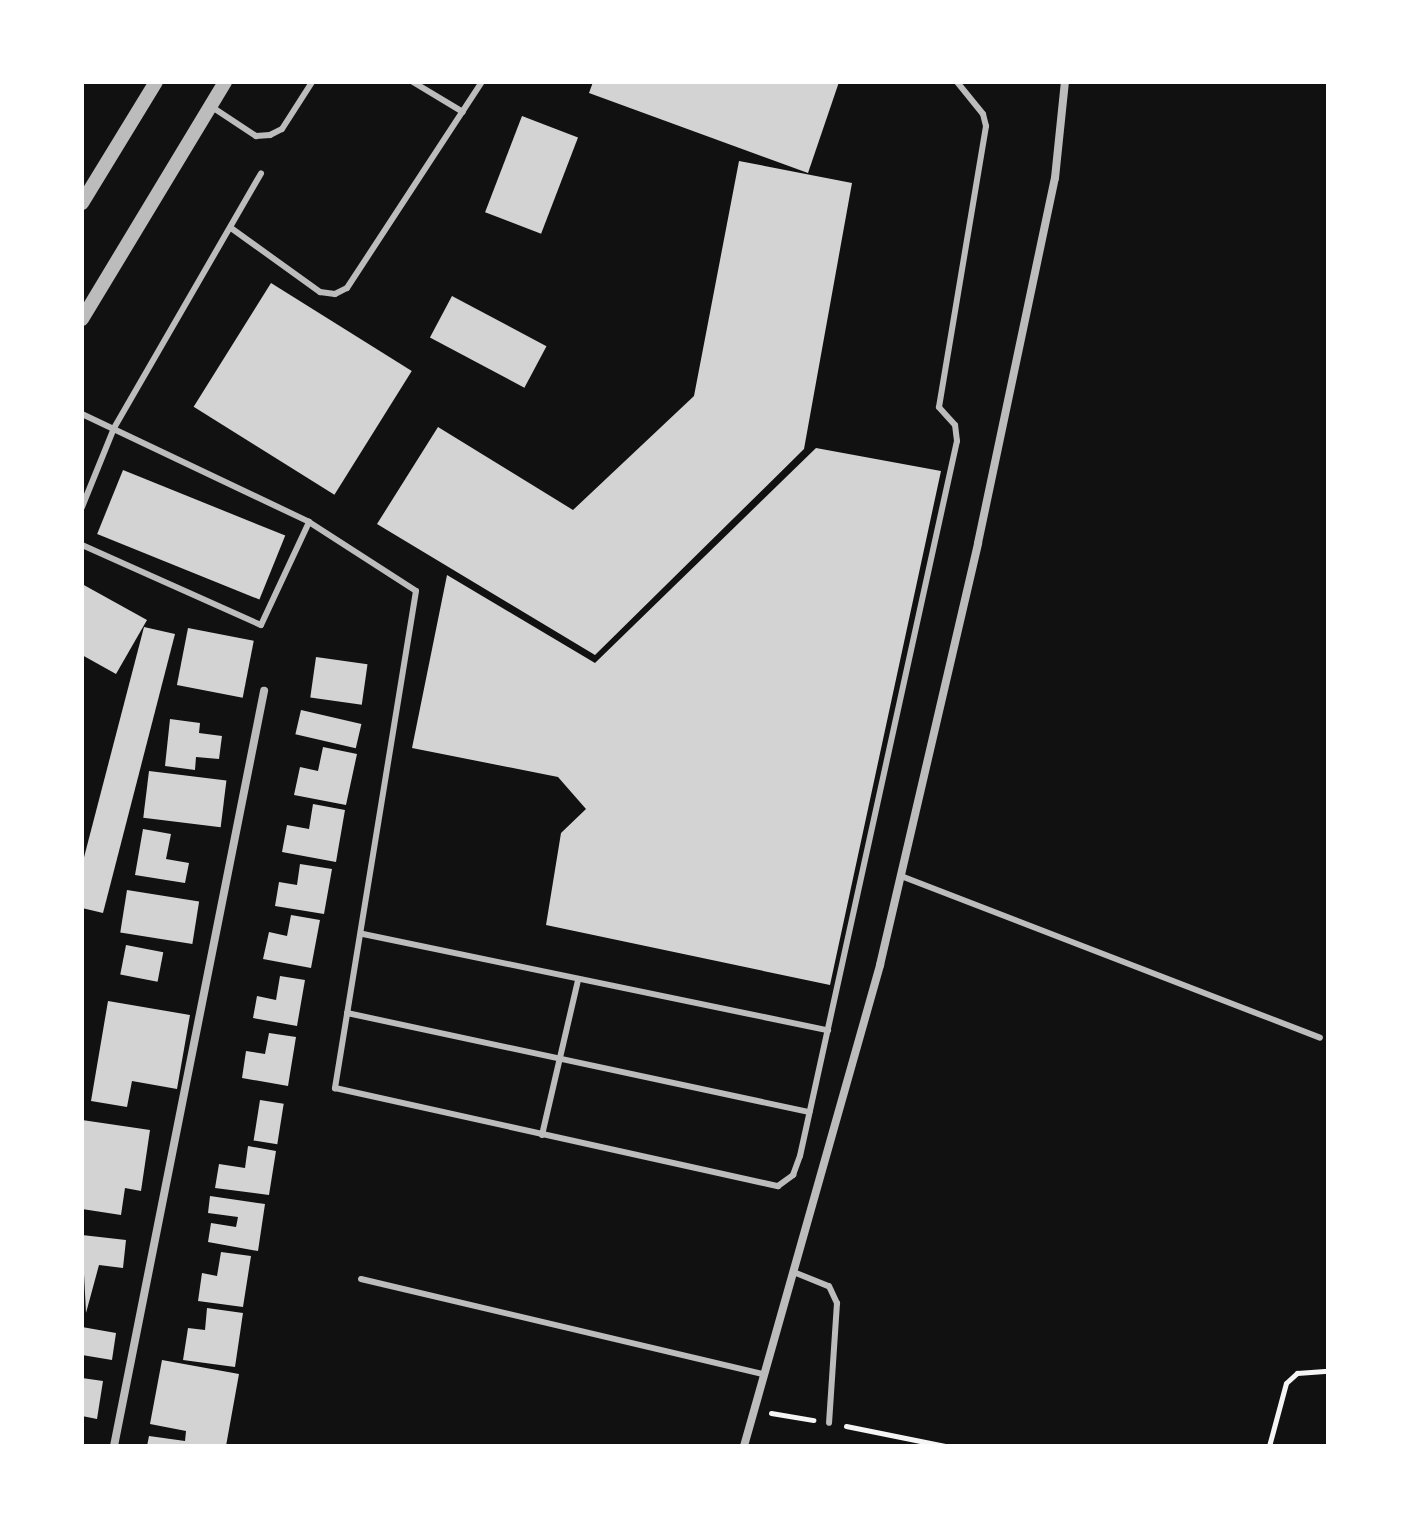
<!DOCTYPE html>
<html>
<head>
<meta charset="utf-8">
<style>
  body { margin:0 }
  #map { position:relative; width:1410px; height:1528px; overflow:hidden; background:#111; font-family:"Alegreya Sans",sans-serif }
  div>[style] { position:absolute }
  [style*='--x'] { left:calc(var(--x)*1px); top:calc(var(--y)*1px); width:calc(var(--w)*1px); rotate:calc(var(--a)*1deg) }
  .building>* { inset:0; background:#d3d3d3; transform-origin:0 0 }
  .path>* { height:5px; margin:-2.5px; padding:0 2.5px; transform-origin:2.5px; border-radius:2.5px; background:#f5f5f5 }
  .service>* { height:6px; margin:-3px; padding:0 3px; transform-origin:3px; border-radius:3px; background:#bcbcbc }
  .minor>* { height:8px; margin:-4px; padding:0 4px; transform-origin:4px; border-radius:4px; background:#bcbcbc }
  .tertiary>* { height:14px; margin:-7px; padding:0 7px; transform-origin:7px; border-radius:7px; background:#bcbcbc }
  span { translate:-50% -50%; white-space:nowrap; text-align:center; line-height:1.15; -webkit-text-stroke:7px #fff; paint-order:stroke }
  .frame { position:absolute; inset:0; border:84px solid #fff; pointer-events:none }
</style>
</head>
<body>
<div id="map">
  <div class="building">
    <div style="clip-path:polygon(593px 82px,839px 82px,808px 173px,589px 93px)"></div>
    <div style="left:522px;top:116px;width:60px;height:103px;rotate:21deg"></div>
    <div style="clip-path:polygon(739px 161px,852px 183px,804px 449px,595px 655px,377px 524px,438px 427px,573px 510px,694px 396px)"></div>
    <div style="left:271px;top:283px;width:166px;height:146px;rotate:32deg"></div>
    <div style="left:452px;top:296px;width:107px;height:47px;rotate:28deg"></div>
    <div style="clip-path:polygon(816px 448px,941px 471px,830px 985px,546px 925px,561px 833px,586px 809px,558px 777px,412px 748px,447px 575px,595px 663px)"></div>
    <div style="left:123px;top:470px;width:175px;height:69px;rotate:22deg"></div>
    <div style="clip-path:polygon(82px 584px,147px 620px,116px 674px,82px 655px)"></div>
    <div style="clip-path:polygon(144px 627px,175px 634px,103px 913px,82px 908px,82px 865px)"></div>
    <div style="left:188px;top:628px;width:67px;height:58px;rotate:11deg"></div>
    <div style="left:316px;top:657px;width:52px;height:41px;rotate:8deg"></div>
    <div style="left:301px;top:710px;width:62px;height:25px;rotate:13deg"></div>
    <div style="clip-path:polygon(170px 719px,200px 723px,199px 733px,222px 736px,219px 759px,196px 757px,195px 770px,165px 766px)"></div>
    <div style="clip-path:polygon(323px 747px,357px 754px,346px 805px,294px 795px,300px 767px,318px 771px)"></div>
    <div style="left:149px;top:771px;width:78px;height:47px;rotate:7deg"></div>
    <div style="clip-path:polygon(313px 804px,345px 810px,336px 862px,282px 852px,287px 825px,309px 829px)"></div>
    <div style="clip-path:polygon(143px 829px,171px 834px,166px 859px,189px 863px,185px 883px,135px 875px)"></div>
    <div style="clip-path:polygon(300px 864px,332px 869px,324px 914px,275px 906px,279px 882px,297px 885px)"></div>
    <div style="left:127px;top:890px;width:73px;height:43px;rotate:9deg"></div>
    <div style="clip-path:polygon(291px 915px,320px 920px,311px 968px,263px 959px,269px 932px,287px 936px)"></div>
    <div style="left:126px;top:945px;width:38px;height:30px;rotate:11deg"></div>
    <div style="clip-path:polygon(280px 976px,305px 980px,297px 1026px,253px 1018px,257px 996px,276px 1000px)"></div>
    <div style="clip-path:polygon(108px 1001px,190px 1015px,177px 1089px,132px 1081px,127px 1107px,91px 1101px)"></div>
    <div style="clip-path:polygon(269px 1033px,296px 1037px,288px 1086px,242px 1078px,246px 1051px,265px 1054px)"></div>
    <div style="left:260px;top:1100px;width:24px;height:41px;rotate:9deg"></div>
    <div style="clip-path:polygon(82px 1120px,150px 1130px,141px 1191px,125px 1188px,121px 1215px,82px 1209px)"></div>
    <div style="clip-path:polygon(248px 1146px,276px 1151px,269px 1195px,215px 1188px,219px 1164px,245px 1168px)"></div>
    <div style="clip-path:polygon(210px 1196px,265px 1204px,258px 1251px,208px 1242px,211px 1223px,236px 1227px,238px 1217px,208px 1213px)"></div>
    <div style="clip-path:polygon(82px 1235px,126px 1240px,123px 1268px,99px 1265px,86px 1313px)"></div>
    <div style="clip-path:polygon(221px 1252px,251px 1256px,243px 1307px,198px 1301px,202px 1273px,217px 1276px)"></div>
    <div style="clip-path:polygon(207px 1308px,243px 1313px,235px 1367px,183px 1360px,188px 1328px,205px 1330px)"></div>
    <div style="clip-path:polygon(82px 1327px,116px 1333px,112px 1360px,82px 1355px)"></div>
    <div style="clip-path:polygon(162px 1360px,239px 1374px,226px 1446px,147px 1446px,149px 1436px,185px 1441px,186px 1431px,150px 1424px)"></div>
    <div style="clip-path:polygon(82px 1378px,103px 1381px,97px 1419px,82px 1416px)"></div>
  </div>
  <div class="path">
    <div style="--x:771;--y:1413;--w:43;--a:9.5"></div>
    <div style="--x:846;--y:1426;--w:101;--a:11.4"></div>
    <div style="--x:1269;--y:1446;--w:65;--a:-74.9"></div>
    <div style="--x:1286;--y:1383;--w:15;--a:-42"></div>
    <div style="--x:1297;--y:1373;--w:31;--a:-4"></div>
  </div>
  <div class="service">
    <div style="--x:413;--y:82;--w:58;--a:31"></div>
    <div style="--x:212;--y:107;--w:53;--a:33.4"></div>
    <div style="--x:256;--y:136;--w:14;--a:-4"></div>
    <div style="--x:270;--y:135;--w:13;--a:-27"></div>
    <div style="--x:282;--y:129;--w:56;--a:-57.4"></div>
    <div style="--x:231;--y:228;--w:110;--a:35.7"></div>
    <div style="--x:320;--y:292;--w:15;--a:8"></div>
    <div style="--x:335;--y:294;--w:13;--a:-27"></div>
    <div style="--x:347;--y:288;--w:246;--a:-56.8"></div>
    <div style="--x:82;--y:414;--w:251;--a:25.4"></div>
    <div style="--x:309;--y:522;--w:127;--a:32.8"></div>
    <div style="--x:416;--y:591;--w:504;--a:99.26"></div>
    <div style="--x:335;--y:1088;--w:454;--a:12.5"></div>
    <div style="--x:778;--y:1186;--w:19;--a:-36"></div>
    <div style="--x:793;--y:1175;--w:20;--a:-70"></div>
    <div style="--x:800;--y:1156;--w:732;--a:-77.62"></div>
    <div style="--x:957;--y:441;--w:16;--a:-97"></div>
    <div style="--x:955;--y:425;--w:24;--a:-132"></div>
    <div style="--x:939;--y:407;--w:285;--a:-80.5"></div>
    <div style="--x:986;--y:126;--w:12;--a:-104"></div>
    <div style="--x:983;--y:114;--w:41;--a:-129.1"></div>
    <div style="--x:82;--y:507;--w:85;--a:-67.9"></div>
    <div style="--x:114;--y:428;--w:294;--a:-60"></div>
    <div style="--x:82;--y:545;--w:196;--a:24.1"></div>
    <div style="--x:261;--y:625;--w:114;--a:-65"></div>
    <div style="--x:901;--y:876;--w:449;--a:21.1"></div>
    <div style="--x:363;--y:934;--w:475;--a:11.7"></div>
    <div style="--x:347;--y:1013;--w:473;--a:12.1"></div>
    <div style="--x:542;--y:1135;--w:159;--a:-76.9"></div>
    <div style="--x:796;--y:1273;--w:35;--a:22"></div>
    <div style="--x:829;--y:1286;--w:19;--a:65"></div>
    <div style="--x:837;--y:1303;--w:120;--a:93.8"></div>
    <div style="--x:361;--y:1279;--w:414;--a:13.3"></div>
  </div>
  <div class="minor">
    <div style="--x:114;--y:1446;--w:770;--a:-78.76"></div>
    <div style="--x:744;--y:1446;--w:500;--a:-74.2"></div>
    <div style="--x:880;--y:965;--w:433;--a:-76.9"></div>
    <div style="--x:978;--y:543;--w:373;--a:-78.1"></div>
    <div style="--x:1055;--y:178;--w:97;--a:-84.1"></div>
  </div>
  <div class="tertiary">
    <div style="--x:82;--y:203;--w:142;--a:-58.6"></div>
    <div style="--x:82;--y:319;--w:277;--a:-58.9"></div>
  </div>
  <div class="frame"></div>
</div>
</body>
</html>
